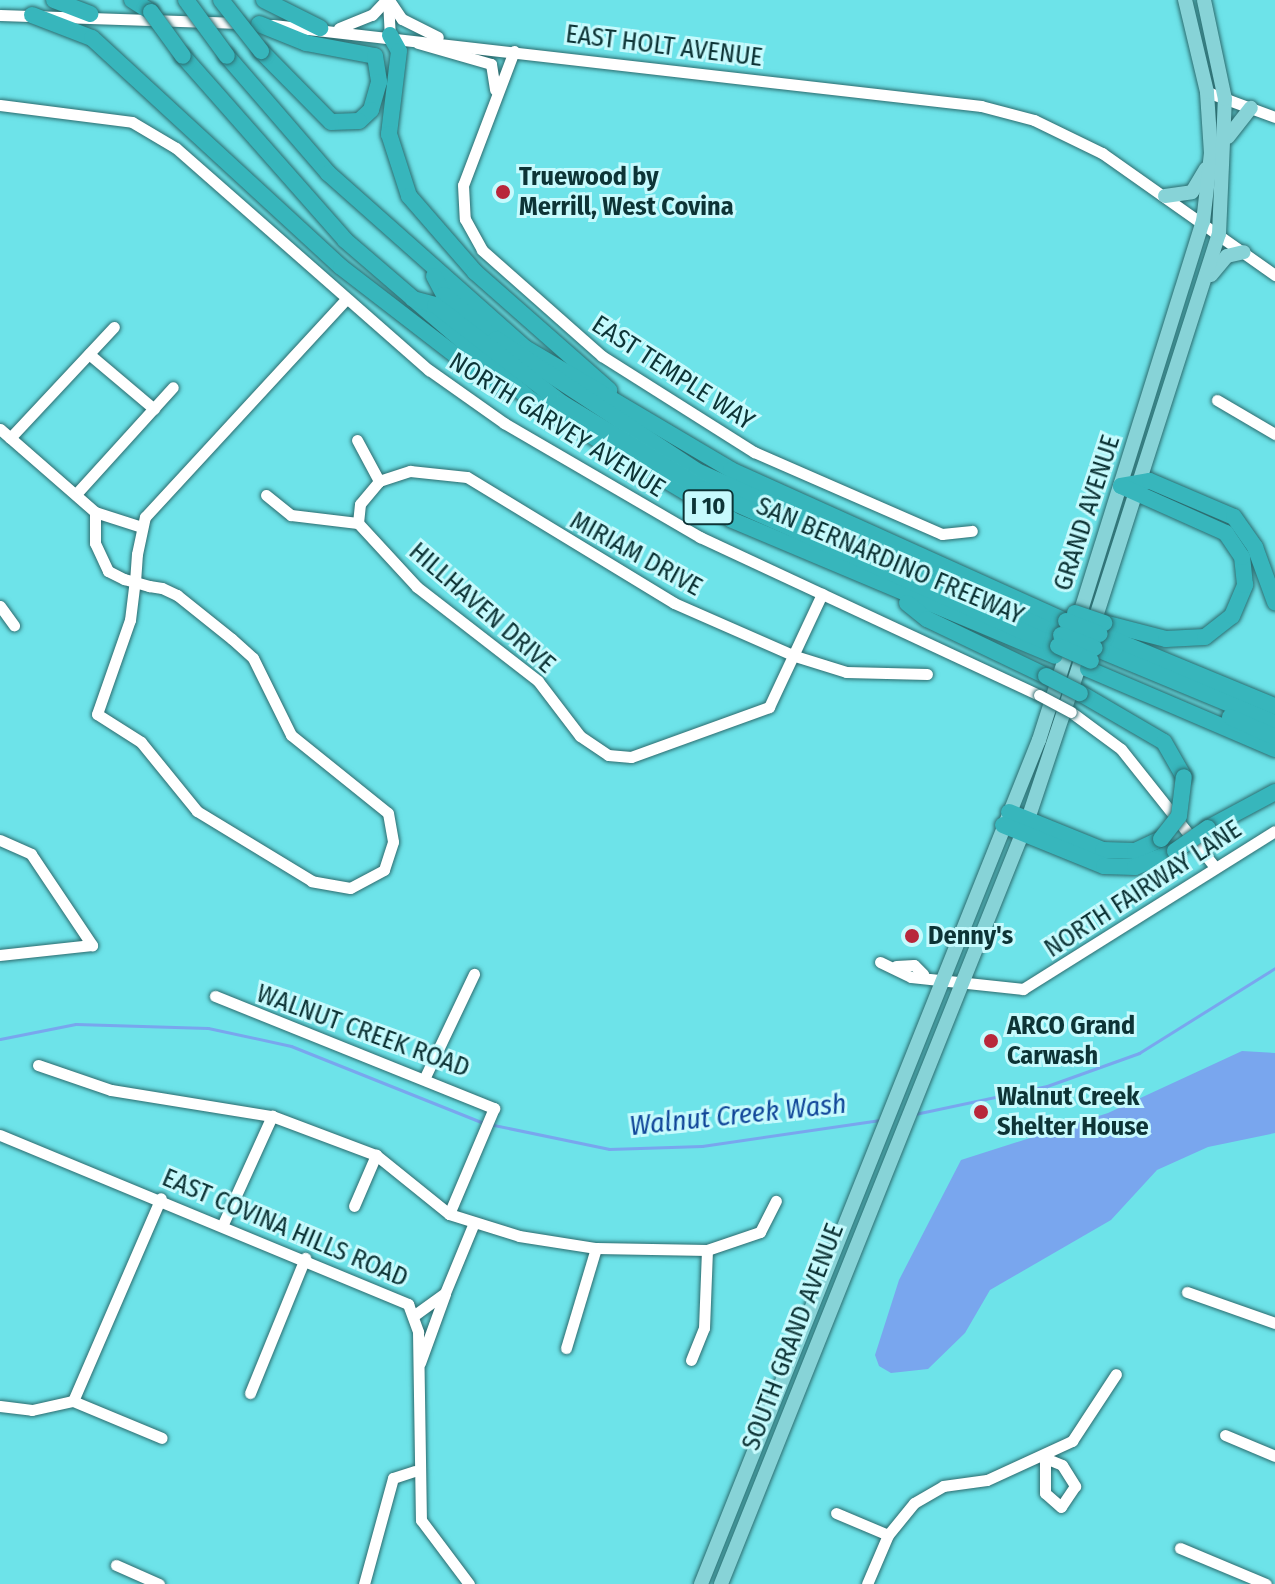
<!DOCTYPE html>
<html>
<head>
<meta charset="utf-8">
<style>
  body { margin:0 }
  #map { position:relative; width:1275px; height:1584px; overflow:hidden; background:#6de3e9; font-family:"Fira Sans Condensed",sans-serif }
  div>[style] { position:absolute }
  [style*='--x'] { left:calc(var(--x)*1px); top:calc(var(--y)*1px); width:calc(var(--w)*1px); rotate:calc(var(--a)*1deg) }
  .water>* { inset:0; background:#79a6ee }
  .stream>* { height:3px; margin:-1.5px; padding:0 1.5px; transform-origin:1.5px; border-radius:1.5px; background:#79a6ee }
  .roads { filter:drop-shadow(0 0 2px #2c6b6e) drop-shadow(0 0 2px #2c6b6e) }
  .minor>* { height:11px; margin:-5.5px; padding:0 5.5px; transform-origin:5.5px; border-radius:5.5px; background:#fff }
  .major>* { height:14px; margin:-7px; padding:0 7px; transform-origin:7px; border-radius:7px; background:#87d3d7 }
  .highway>* { height:16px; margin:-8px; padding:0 8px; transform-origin:8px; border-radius:8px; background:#37b6bc }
  .bridges { filter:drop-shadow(0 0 2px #2c6b6e) drop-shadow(0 0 2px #2c6b6e) }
  .minor-bridge>* { height:11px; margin:-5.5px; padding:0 5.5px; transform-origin:5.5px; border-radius:5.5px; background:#fff }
  .highway-bridge>* { height:16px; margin:-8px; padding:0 8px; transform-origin:8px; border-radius:8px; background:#37b6bc }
  .dots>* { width:22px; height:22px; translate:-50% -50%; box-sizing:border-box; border:4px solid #c6fafd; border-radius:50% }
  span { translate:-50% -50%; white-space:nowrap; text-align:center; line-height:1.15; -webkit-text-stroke:6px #c6fafd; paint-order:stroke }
  .shield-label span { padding:2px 6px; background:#c6fafd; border:2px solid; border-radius:6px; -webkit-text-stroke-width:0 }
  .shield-label { font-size:24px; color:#0d3436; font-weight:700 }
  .street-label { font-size:26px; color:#0d3436 }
  .poi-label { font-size:26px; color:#0d3436; font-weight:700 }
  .left { translate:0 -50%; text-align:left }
  .water-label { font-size:28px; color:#104699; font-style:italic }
</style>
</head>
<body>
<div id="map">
  <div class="water">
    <div style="clip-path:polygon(1242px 1051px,1275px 1053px,1275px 1133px,1208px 1147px,1157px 1170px,1111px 1220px,990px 1290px,965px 1333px,928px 1369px,891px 1373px,879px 1366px,875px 1355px,899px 1280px,961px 1160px,1108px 1113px)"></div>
  </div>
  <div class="stream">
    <div style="--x:0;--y:1039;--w:77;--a:-11.2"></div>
    <div style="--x:76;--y:1024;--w:132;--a:1.7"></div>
    <div style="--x:208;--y:1028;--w:85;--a:12.2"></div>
    <div style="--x:291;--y:1046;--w:208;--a:21.8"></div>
    <div style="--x:484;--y:1123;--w:128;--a:11.7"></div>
    <div style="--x:609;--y:1149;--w:93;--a:-1.8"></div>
    <div style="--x:702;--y:1146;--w:180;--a:-8.3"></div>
    <div style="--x:915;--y:1114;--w:135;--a:-12"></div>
    <div style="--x:1047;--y:1086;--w:98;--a:-19.7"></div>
    <div style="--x:1139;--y:1053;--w:160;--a:-32"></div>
  </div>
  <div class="roads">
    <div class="minor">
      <div style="--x:388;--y:0;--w:35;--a:87"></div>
      <div style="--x:389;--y:0;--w:23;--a:56"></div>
      <div style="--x:402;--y:19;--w:40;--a:26.6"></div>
      <div style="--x:0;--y:15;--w:240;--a:1.9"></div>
      <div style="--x:273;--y:25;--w:713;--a:6.53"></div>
      <div style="--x:981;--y:106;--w:55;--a:14.8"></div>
      <div style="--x:1034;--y:120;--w:76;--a:25.9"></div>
      <div style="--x:1102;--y:153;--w:212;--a:35.2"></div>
      <div style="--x:339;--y:28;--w:35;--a:-22"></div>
      <div style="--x:372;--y:15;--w:21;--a:-47"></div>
      <div style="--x:418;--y:43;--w:76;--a:16"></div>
      <div style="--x:491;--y:64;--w:26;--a:81"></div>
      <div style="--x:514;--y:51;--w:143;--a:110.8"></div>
      <div style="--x:463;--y:185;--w:34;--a:87"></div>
      <div style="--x:465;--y:219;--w:35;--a:61"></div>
      <div style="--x:482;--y:250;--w:160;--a:41.5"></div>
      <div style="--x:602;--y:356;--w:180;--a:32.3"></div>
      <div style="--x:754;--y:452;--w:205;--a:23.6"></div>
      <div style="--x:942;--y:534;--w:30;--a:-6"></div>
      <div style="--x:1207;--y:92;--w:72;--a:20.2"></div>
      <div style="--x:0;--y:105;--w:133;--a:7.3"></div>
      <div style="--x:132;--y:122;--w:51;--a:30.6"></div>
      <div style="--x:176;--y:148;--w:337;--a:41.3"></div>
      <div style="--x:429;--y:370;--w:92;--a:35.2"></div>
      <div style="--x:504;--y:423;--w:227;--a:30.2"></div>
      <div style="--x:700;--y:537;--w:374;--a:25"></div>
      <div style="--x:89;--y:354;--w:85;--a:40.2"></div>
      <div style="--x:1217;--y:400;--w:67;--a:30.4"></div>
      <div style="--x:0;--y:429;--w:126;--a:41.1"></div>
      <div style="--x:95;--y:512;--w:49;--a:17.7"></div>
      <div style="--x:10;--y:438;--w:152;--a:-46.9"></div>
      <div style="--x:357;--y:440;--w:47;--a:61.8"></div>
      <div style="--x:76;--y:494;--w:144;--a:-47.8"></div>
      <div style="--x:266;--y:495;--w:32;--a:39"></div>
      <div style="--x:291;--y:515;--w:67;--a:6.8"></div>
      <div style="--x:358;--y:523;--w:87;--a:47.3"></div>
      <div style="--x:417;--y:587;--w:153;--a:37.8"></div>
      <div style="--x:538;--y:681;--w:69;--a:52.6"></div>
      <div style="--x:580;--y:736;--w:34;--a:34"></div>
      <div style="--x:608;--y:755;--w:23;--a:5"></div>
      <div style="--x:631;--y:757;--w:147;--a:-19.9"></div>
      <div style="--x:769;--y:707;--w:125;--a:-64.9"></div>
      <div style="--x:95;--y:512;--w:31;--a:90"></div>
      <div style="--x:95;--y:543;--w:31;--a:65"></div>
      <div style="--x:108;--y:571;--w:18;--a:27"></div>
      <div style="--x:124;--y:579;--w:11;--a:15"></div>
      <div style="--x:135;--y:582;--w:15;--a:16"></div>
      <div style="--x:149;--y:586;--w:13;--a:9"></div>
      <div style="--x:162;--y:588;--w:17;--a:25"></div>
      <div style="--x:177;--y:595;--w:70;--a:38.7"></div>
      <div style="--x:232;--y:639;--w:28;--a:42"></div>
      <div style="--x:253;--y:658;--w:86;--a:63.7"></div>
      <div style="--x:291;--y:735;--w:124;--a:38.8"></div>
      <div style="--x:388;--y:813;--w:29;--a:80"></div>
      <div style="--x:393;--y:842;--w:29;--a:108"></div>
      <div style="--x:384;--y:870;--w:38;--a:152"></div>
      <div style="--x:350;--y:888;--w:39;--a:-170"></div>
      <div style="--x:312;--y:881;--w:135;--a:-148.7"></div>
      <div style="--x:197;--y:811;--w:89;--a:-129.1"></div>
      <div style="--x:141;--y:742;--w:52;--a:-147.5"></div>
      <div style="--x:97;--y:714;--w:100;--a:-70.7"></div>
      <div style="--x:130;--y:620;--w:38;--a:-83"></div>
      <div style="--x:135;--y:582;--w:28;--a:-86"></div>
      <div style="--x:137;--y:554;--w:38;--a:-78"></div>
      <div style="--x:145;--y:517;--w:297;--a:-47.3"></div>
      <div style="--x:358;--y:523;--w:19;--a:-84"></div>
      <div style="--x:360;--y:504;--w:30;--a:-50"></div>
      <div style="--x:379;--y:481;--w:33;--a:-18"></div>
      <div style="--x:410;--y:471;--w:57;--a:6"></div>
      <div style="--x:467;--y:477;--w:242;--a:31.3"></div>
      <div style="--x:674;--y:603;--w:132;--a:23.7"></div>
      <div style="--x:795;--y:656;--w:53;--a:17.4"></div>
      <div style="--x:846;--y:672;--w:81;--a:1.4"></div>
      <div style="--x:0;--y:606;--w:24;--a:54"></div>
      <div style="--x:1071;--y:712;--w:62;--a:36.5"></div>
      <div style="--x:1121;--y:749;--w:149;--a:51.5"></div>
      <div style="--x:0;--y:840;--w:34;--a:24"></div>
      <div style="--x:31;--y:854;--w:110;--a:56.2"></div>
      <div style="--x:92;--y:945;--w:93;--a:173.8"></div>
      <div style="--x:880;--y:962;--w:34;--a:26"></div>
      <div style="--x:911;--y:977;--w:113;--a:6.1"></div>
      <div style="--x:1023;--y:989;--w:297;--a:-32.1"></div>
      <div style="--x:896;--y:966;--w:18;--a:-3"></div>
      <div style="--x:914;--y:965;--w:13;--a:45"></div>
      <div style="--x:215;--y:996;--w:301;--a:21.9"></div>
      <div style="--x:494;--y:1108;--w:115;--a:113"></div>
      <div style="--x:38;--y:1065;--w:77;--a:18.9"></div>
      <div style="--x:111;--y:1090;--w:163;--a:9.2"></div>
      <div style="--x:272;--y:1116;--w:111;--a:20.6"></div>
      <div style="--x:376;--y:1155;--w:94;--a:38.9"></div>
      <div style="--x:449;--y:1214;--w:73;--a:17.4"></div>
      <div style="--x:519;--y:1236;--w:78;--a:8.9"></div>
      <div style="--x:596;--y:1248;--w:111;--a:1"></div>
      <div style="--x:707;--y:1250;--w:56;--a:-18.8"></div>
      <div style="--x:760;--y:1232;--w:35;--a:-63"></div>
      <div style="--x:426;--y:1075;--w:112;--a:-64.6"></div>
      <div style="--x:0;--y:1135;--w:442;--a:22.5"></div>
      <div style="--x:408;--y:1304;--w:30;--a:70"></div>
      <div style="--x:418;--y:1332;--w:188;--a:89.1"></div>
      <div style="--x:421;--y:1520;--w:80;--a:53.1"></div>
      <div style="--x:354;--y:1206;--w:56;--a:-66.7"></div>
      <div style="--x:223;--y:1224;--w:119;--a:-65.6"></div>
      <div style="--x:1187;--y:1292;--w:93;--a:19.4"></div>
      <div style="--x:416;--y:1314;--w:36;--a:-36"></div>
      <div style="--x:445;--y:1293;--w:74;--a:-67.6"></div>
      <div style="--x:566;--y:1348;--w:104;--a:-73.3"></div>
      <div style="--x:691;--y:1360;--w:35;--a:-68"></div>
      <div style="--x:704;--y:1328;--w:78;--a:-87.8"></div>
      <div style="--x:420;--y:1363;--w:73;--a:-70.1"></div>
      <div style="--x:250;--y:1393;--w:146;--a:-67.8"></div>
      <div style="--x:73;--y:1401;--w:221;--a:-66.6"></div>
      <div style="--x:73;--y:1401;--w:96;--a:22.6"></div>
      <div style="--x:0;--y:1406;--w:32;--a:7"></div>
      <div style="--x:32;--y:1410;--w:42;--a:-12.4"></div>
      <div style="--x:1225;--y:1435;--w:54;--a:22.8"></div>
      <div style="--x:1045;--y:1458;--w:18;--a:22"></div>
      <div style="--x:1062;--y:1465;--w:25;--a:58"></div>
      <div style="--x:1075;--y:1486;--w:25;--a:124"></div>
      <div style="--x:1061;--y:1507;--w:21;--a:-139"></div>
      <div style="--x:1045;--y:1493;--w:35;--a:-90"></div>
      <div style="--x:836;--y:1513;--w:56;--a:22.9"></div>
      <div style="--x:1180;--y:1548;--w:93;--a:22.7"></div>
      <div style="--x:116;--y:1565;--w:47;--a:23.8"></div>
      <div style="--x:364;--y:1584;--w:110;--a:-74.7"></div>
      <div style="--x:393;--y:1478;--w:23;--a:-18"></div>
      <div style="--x:867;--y:1584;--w:53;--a:-66.8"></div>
      <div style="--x:888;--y:1535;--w:41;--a:-50.9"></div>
      <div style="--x:914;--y:1503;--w:34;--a:-30"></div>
      <div style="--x:943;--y:1486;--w:44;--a:-7.8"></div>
      <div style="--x:987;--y:1480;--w:94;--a:-24.6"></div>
      <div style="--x:1072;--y:1441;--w:80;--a:-56.7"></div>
    </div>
    <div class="major">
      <div style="--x:1228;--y:137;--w:37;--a:-52"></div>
      <div style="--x:1165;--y:196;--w:27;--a:-8"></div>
      <div style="--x:1192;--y:192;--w:27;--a:-59"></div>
      <div style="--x:1211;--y:275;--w:25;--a:-50"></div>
      <div style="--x:1227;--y:256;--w:17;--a:-13"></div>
      <div style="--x:1077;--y:623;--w:420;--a:-72.6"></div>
      <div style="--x:1203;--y:222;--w:69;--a:-83.4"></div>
      <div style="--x:1211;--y:153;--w:61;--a:-93.8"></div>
      <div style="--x:1207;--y:92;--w:95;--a:-103.4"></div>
      <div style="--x:1092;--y:629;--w:415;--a:-72.2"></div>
      <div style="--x:1219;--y:234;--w:135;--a:-87.5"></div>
      <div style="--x:1225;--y:99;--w:101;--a:-102"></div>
      <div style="--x:701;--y:1584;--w:909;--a:-68.18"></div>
      <div style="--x:1039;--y:740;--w:102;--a:-72.3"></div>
      <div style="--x:721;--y:1584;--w:824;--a:-68.13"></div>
      <div style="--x:1028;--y:819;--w:179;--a:-71.5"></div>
    </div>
    <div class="highway">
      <div style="--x:54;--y:0;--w:39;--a:21"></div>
      <div style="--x:132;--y:0;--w:22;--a:32"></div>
      <div style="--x:264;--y:0;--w:63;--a:26.6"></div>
      <div style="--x:32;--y:15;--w:64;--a:21"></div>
      <div style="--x:92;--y:38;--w:338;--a:42.6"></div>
      <div style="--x:341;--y:267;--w:182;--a:37.6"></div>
      <div style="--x:485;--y:378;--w:28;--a:26"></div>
      <div style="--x:259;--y:24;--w:51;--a:22"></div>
      <div style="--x:306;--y:43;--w:70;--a:10.7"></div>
      <div style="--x:375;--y:56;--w:26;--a:81"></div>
      <div style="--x:379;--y:82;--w:29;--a:106"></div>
      <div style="--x:371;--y:110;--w:16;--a:137"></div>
      <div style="--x:359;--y:121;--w:28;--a:178"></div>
      <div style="--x:331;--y:122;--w:100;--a:-134.6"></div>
      <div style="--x:390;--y:35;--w:18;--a:61"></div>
      <div style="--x:399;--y:51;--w:84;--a:96.9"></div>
      <div style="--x:389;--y:134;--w:65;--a:72.1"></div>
      <div style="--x:409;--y:196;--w:101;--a:49"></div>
      <div style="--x:475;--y:272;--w:179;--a:41.4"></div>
      <div style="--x:183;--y:56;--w:245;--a:48.6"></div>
      <div style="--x:345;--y:240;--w:244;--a:40.7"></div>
      <div style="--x:530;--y:399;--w:235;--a:30.9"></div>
      <div style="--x:732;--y:520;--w:350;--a:22.8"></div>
      <div style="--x:227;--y:56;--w:155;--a:49.2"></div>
      <div style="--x:328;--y:173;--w:264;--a:41.6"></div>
      <div style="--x:525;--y:348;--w:239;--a:30.6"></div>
      <div style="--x:731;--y:470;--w:367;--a:24.3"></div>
      <div style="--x:434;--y:276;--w:21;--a:62"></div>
      <div style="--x:444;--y:295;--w:68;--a:40.2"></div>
      <div style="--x:496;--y:339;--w:240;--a:33.3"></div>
      <div style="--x:697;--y:471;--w:399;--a:24.3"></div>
      <div style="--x:413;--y:299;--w:23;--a:15"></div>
      <div style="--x:435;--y:305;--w:160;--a:37.7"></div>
      <div style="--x:562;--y:403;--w:165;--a:31.4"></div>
      <div style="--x:703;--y:489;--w:376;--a:24"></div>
      <div style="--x:1121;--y:486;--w:29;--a:-10"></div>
      <div style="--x:1150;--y:481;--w:91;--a:23.2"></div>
      <div style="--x:1234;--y:517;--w:37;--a:55"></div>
      <div style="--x:1255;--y:547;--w:59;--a:70"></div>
      <div style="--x:907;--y:603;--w:26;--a:39"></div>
      <div style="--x:927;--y:619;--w:132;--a:25.6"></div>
      <div style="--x:1104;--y:623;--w:64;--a:14.5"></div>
      <div style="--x:1166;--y:639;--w:39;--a:-3"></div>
      <div style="--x:1205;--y:637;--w:34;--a:-38"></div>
      <div style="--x:1232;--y:616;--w:34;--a:-67"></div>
      <div style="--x:1245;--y:585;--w:28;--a:-96"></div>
      <div style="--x:1242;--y:557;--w:29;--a:-124"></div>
      <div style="--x:1226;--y:533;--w:115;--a:-155.9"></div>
      <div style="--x:1100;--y:634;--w:189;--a:22.4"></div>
      <div style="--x:1095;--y:648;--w:195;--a:22.6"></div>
      <div style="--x:1088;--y:669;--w:203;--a:23.2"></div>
      <div style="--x:1080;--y:693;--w:97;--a:30.3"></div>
      <div style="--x:1164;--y:742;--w:40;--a:60.3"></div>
      <div style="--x:1230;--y:717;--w:49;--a:24"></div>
      <div style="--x:1009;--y:812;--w:101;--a:22"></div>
      <div style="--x:1103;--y:850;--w:32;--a:2"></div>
      <div style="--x:1135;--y:851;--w:29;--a:-25"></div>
      <div style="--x:1003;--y:825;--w:109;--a:22.1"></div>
      <div style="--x:1104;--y:866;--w:31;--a:2"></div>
      <div style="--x:1135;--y:867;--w:43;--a:-21.8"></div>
      <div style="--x:1208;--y:828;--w:76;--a:-28.2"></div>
    </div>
  </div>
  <div class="bridges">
    <div class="minor-bridge">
      <div style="--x:1039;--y:695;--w:36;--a:28"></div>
    </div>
    <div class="highway-bridge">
      <div style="--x:186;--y:0;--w:69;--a:53.8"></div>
      <div style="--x:221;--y:0;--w:65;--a:51.9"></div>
      <div style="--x:151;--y:12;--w:54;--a:54"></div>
      <div style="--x:1075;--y:613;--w:31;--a:19"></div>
      <div style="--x:1066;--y:621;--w:36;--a:21"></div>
      <div style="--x:1061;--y:635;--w:36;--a:21"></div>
      <div style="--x:1058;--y:646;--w:36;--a:24"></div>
      <div style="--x:1046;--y:676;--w:38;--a:27"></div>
      <div style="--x:1161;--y:839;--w:29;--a:-52"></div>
      <div style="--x:1179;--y:816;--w:39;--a:-83"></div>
      <div style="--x:1175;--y:851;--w:40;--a:-34.9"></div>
    </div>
  </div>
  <div class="dots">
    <div style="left:503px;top:192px;background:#b8273b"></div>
    <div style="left:912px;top:936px;background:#b8273b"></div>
    <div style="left:991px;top:1041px;background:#b8273b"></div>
    <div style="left:981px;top:1112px;background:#b8273b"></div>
  </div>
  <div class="shield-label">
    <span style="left:708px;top:507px">I 10</span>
  </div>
  <div class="street-label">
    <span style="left:664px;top:46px;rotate:7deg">EAST HOLT AVENUE</span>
    <span style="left:673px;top:373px;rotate:33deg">EAST TEMPLE WAY</span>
    <span style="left:557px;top:425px;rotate:32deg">NORTH GARVEY AVENUE</span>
    <span style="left:1087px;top:513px;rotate:-72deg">GRAND AVENUE</span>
    <span style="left:636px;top:554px;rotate:29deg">MIRIAM DRIVE</span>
    <span style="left:890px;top:561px;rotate:23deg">SAN BERNARDINO FREEWAY</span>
    <span style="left:482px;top:608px;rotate:41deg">HILLHAVEN DRIVE</span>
    <span style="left:1143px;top:889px;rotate:-33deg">NORTH FAIRWAY LANE</span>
    <span style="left:363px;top:1031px;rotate:20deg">WALNUT CREEK ROAD</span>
    <span style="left:285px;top:1228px;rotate:23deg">EAST COVINA HILLS ROAD</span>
    <span style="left:793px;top:1337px;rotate:-69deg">SOUTH GRAND AVENUE</span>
  </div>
  <div class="poi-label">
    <span class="left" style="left:519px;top:192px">Truewood by<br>Merrill, West Covina</span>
    <span class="left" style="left:928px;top:936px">Denny's</span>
    <span class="left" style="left:1007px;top:1041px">ARCO Grand<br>Carwash</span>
    <span class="left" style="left:997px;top:1112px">Walnut Creek<br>Shelter House</span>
  </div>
  <div class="water-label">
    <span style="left:738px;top:1115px;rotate:-6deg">Walnut Creek Wash</span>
  </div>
</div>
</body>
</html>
